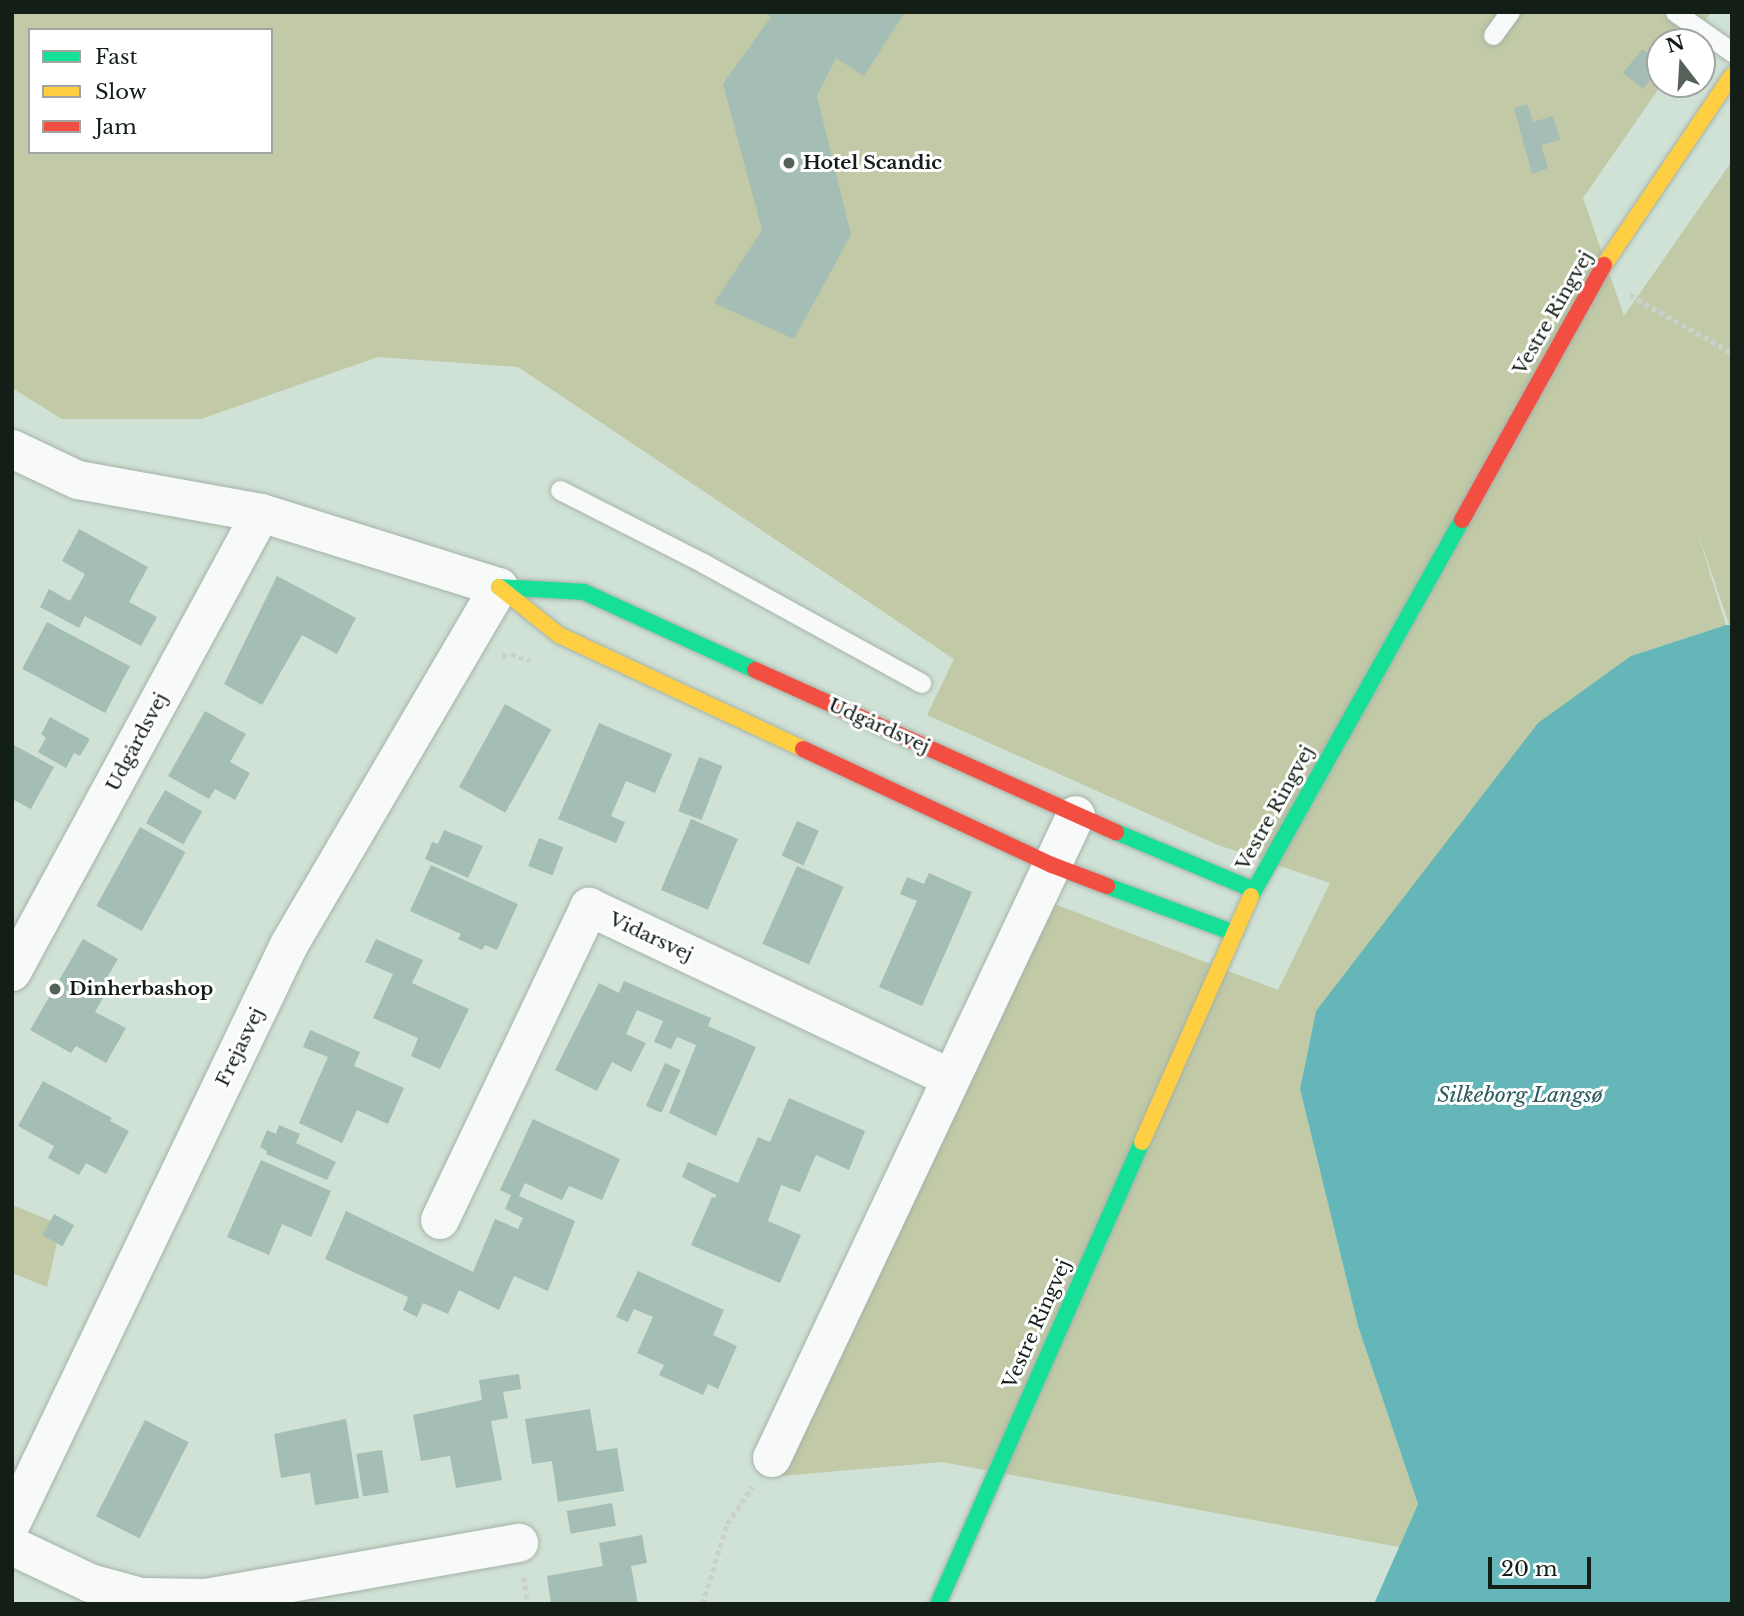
<!DOCTYPE html>
<html>
<head>
<meta charset="utf-8">
<style>
  body { margin:0 }
  #map { position:relative; width:1744px; height:1616px; overflow:hidden; background:#d0e1d5; font-family:"Libre Baskerville",serif }
  div>[style] { position:absolute }
  [style*='--x'] { left:calc(var(--x)*1px); top:calc(var(--y)*1px); width:calc(var(--w)*1px); rotate:calc(var(--a)*1deg) }
  .green>* { inset:0; background:#c1c9a6 }
  .water>* { inset:0; background:#64b6b8 }
  .building>* { inset:0; background:#a4beb5; transform-origin:0 0 }
  .path>* { height:4.5px; margin-top:-2.25px; transform-origin:0; background:repeating-linear-gradient(90deg,#cbd0cc 0 5px,transparent 0 8.5px) }
  .roads { filter:drop-shadow(0 0 2px #a5b2a9) drop-shadow(0 0 2px #a5b2a9) }
  .lane>* { height:19px; margin:-9.5px; padding:0 9.5px; transform-origin:9.5px; border-radius:9.5px; background:#f8faf9 }
  .street>* { height:38px; margin:-19px; padding:0 19px; transform-origin:19px; border-radius:19px; background:#f8faf9 }
  .fast>* { height:16px; margin:-8px; padding:0 8px; transform-origin:8px; border-radius:8px; background:#16e098 }
  .slow>* { height:16px; margin:-8px; padding:0 8px; transform-origin:8px; border-radius:8px; background:#ffcf43 }
  .jam>* { height:16px; margin:-8px; padding:0 8px; transform-origin:8px; border-radius:8px; background:#f24e42 }
  .dots>* { width:19px; height:19px; translate:-50% -50%; box-sizing:border-box; border:4px solid #fff; border-radius:50% }
  span { translate:-50% -50%; white-space:nowrap; text-align:center; line-height:1.15; -webkit-text-stroke:6px #fff; paint-order:stroke }
  .poi-label { font-size:19px; color:#121e16; font-weight:700 }
  .left { translate:0 -50%; text-align:left }
  .street-label { font-size:19px; color:#121e16 }
  .water-label { font-size:21px; color:#2d5b5f; font-style:italic }
  .frame { position:absolute; inset:0; border:14px solid #121e16; pointer-events:none }
  .legend { position:absolute; left:28px; top:28px; width:245px; height:126px; box-sizing:border-box; background:#fff; border:2px solid #a0a5a2; margin:0; padding:9px 12px; list-style:none; font-size:21px; color:#121e16 }
  .legend li { display:flex; align-items:center; gap:14px; height:35px }
  .legend b { width:35px; border:2px solid #a0a5a2 }
  .north { position:absolute; left:1646px; top:28px; width:70px; height:70px; box-sizing:border-box; background:#fff; border:2px solid #a0a5a2; border-radius:50%; rotate:343deg; font-size:19px; font-weight:700; line-height:28px; text-align:center; color:#121e16 }
  .north::after { content:''; display:block; margin:auto; width:24px; height:32px; background:#546259; clip-path:polygon(50% 0,100% 100%,50% 72%,0 100%) }
  .scale { position:absolute; left:1488px; top:1557px; width:103px; height:32px; box-sizing:border-box; border:4px solid #121e16; border-top:0; padding-left:9px; font-size:21px; line-height:24px; white-space:nowrap; color:#121e16; -webkit-text-stroke:5px #fff; paint-order:stroke }
</style>
</head>
<body>
<div id="map">
  <div class="green">
    <div style="clip-path:polygon(evenodd,12px 12px,1711px 12px,1691px 42px,1660px 42px,1662px 84px,1583px 198px,1624px 316px,1732px 161px,1732px 625px,1729px 624px,1696px 528px,1726px 625px,1631px 656px,1316px 1011px,1300px 1089px,1358px 1326px,1418px 1504px,1399px 1547px,942px 1462px,781px 1476px,1039px 898px,1278px 990px,1330px 883px,1218px 845px,927px 715px,954px 659px,518px 367px,378px 357px,201px 419px,62px 419px,12px 388px,12px 12px,30px 30px,271px 30px,271px 152px,30px 152px,30px 30px)"></div>
    <div style="clip-path:polygon(12px 1205px,61px 1225px,47px 1287px,12px 1273px)"></div>
  </div>
  <div class="water">
    <div style="clip-path:polygon(1726px 625px,1732px 625px,1732px 1604px,1374px 1604px,1418px 1504px,1358px 1326px,1300px 1089px,1316px 1011px,1538px 723px,1631px 656px)"></div>
  </div>
  <div class="building">
    <div style="clip-path:polygon(764px 12px,905px 12px,864px 76px,836px 58px,817px 96px,851px 235px,794px 339px,714px 303px,762px 230px,723px 84px,771px 17px)"></div>
    <div style="clip-path:polygon(1642px 49px,1660px 63px,1660px 68px,1643px 89px,1623px 73px)"></div>
    <div style="clip-path:polygon(1527px 104px,1533px 122px,1553px 116px,1560px 140px,1541px 145px,1548px 168px,1532px 174px,1514px 108px)"></div>
    <div style="clip-path:polygon(79px 529px,148px 567px,129px 602px,157px 617px,141px 646px,85px 616px,79px 628px,40px 607px,49px 589px,70px 601px,85px 574px,62px 561px)"></div>
    <div style="clip-path:polygon(277px 576px,356px 618px,337px 654px,302px 635px,262px 705px,224px 684px)"></div>
    <div style="left:47px;top:622px;width:94px;height:53px;rotate:28deg"></div>
    <div style="left:505px;top:704px;width:53px;height:95px;rotate:29deg"></div>
    <div style="clip-path:polygon(205px 711px,246px 734px,230px 762px,250px 773px,235px 800px,215px 789px,209px 799px,168px 776px)"></div>
    <div style="clip-path:polygon(50px 717px,90px 739px,80px 756px,74px 753px,66px 768px,38px 752px,46px 738px,41px 734px)"></div>
    <div style="clip-path:polygon(599px 723px,672px 754px,655px 793px,626px 781px,611px 816px,625px 822px,616px 843px,558px 819px)"></div>
    <div style="clip-path:polygon(12px 744px,54px 767px,31px 809px,12px 799px)"></div>
    <div style="left:699px;top:757px;width:25px;height:58px;rotate:21deg"></div>
    <div style="left:165px;top:790px;width:43px;height:38px;rotate:30deg"></div>
    <div style="left:691px;top:819px;width:51px;height:77px;rotate:23deg"></div>
    <div style="left:797px;top:821px;width:24px;height:38px;rotate:24deg"></div>
    <div style="left:140px;top:827px;width:52px;height:90px;rotate:29deg"></div>
    <div style="clip-path:polygon(444px 830px,483px 846px,468px 878px,425px 859px,432px 842px,438px 844px)"></div>
    <div style="left:539px;top:838px;width:26px;height:30px;rotate:21deg"></div>
    <div style="clip-path:polygon(431px 865px,518px 904px,497px 950px,485px 945px,482px 950px,458px 939px,461px 934px,410px 911px)"></div>
    <div style="left:797px;top:866px;width:51px;height:85px;rotate:24deg"></div>
    <div style="clip-path:polygon(929px 873px,972px 892px,922px 1006px,879px 987px,917px 901px,900px 894px,907px 877px,924px 884px)"></div>
    <div style="clip-path:polygon(83px 939px,118px 959px,102px 986px,109px 988px,95px 1012px,126px 1028px,106px 1063px,76px 1046px,71px 1053px,30px 1030px)"></div>
    <div style="clip-path:polygon(376px 939px,423px 960px,412px 983px,469px 1009px,440px 1069px,411px 1056px,418px 1038px,373px 1018px,393px 974px,365px 962px)"></div>
    <div style="clip-path:polygon(624px 981px,711px 1018px,708px 1026px,756px 1047px,716px 1136px,669px 1113px,696px 1045px,677px 1037px,671px 1049px,654px 1042px,663px 1021px,637px 1010px,626px 1034px,646px 1043px,631px 1072px,612px 1062px,597px 1091px,555px 1070px,599px 983px,619px 993px)"></div>
    <div style="clip-path:polygon(310px 1030px,360px 1052px,354px 1066px,404px 1088px,388px 1124px,357px 1110px,342px 1143px,299px 1123px,328px 1057px,303px 1047px)"></div>
    <div style="left:665px;top:1063px;width:17px;height:47px;rotate:24deg"></div>
    <div style="clip-path:polygon(43px 1081px,112px 1118px,110px 1121px,129px 1131px,106px 1174px,86px 1163px,79px 1175px,48px 1158px,54px 1146px,18px 1126px)"></div>
    <div style="clip-path:polygon(789px 1098px,865px 1131px,849px 1170px,816px 1155px,800px 1192px,781px 1185px,768px 1221px,801px 1235px,780px 1283px,691px 1245px,712px 1197px,715px 1198px,716px 1195px,682px 1177px,688px 1162px,738px 1183px,758px 1137px,770px 1142px)"></div>
    <div style="clip-path:polygon(533px 1119px,620px 1159px,602px 1200px,569px 1186px,562px 1200px,525px 1183px,519px 1196px,575px 1221px,548px 1291px,514px 1276px,499px 1310px,459px 1290px,448px 1314px,423px 1303px,417px 1317px,403px 1310px,408px 1297px,325px 1259px,346px 1211px,473px 1272px,495px 1219px,518px 1229px,523px 1218px,505px 1209px,511px 1195px,500px 1190px)"></div>
    <div style="clip-path:polygon(279px 1125px,300px 1134px,296px 1143px,336px 1162px,327px 1180px,266px 1154px,267px 1151px,260px 1147px,267px 1130px,276px 1134px)"></div>
    <div style="clip-path:polygon(261px 1160px,331px 1191px,311px 1237px,282px 1224px,269px 1255px,227px 1237px)"></div>
    <div style="left:54px;top:1214px;width:23px;height:24px;rotate:29deg"></div>
    <div style="clip-path:polygon(638px 1271px,724px 1310px,713px 1335px,737px 1346px,718px 1389px,708px 1384px,703px 1395px,659px 1375px,664px 1365px,637px 1353px,653px 1317px,634px 1309px,628px 1322px,616px 1317px)"></div>
    <div style="clip-path:polygon(519px 1374px,521px 1389px,503px 1392px,508px 1418px,491px 1421px,502px 1480px,456px 1488px,450px 1456px,421px 1461px,413px 1415px,482px 1400px,479px 1380px)"></div>
    <div style="clip-path:polygon(590px 1409px,597px 1451px,617px 1448px,624px 1491px,558px 1502px,552px 1461px,532px 1464px,525px 1419px)"></div>
    <div style="clip-path:polygon(346px 1419px,359px 1498px,315px 1505px,310px 1473px,281px 1478px,274px 1434px)"></div>
    <div style="left:145px;top:1420px;width:49px;height:108px;rotate:27deg"></div>
    <div style="left:382px;top:1450px;width:43px;height:26px;rotate:81deg"></div>
    <div style="left:612px;top:1503px;width:23px;height:46px;rotate:80deg"></div>
    <div style="clip-path:polygon(642px 1535px,647px 1563px,631px 1566px,638px 1604px,551px 1604px,547px 1576px,603px 1566px,599px 1543px)"></div>
  </div>
  <div class="path">
    <div style="--x:1630;--y:295;--w:117;--a:29.6"></div>
    <div style="--x:502;--y:656;--w:9;--a:-13"></div>
    <div style="--x:511;--y:654;--w:20;--a:20"></div>
    <div style="--x:524;--y:1577;--w:27;--a:82"></div>
    <div style="--x:702;--y:1604;--w:84;--a:-72.6"></div>
    <div style="--x:727;--y:1524;--w:45;--a:-56"></div>
  </div>
  <div class="roads">
    <div class="lane">
      <div style="--x:1675;--y:12;--w:70;--a:35.1"></div>
      <div style="--x:1493;--y:35;--w:29;--a:-54"></div>
      <div style="--x:560;--y:490;--w:161;--a:27"></div>
      <div style="--x:703;--y:563;--w:249;--a:28.8"></div>
    </div>
    <div class="street">
      <div style="--x:12;--y:449;--w:73;--a:25.2"></div>
      <div style="--x:78;--y:480;--w:186;--a:10.2"></div>
      <div style="--x:261;--y:513;--w:249;--a:17.3"></div>
      <div style="--x:499;--y:587;--w:415;--a:120.4"></div>
      <div style="--x:289;--y:945;--w:640;--a:115.64"></div>
      <div style="--x:12;--y:972;--w:522;--a:-61.52"></div>
      <div style="--x:440;--y:1220;--w:347;--a:-64.5"></div>
      <div style="--x:589;--y:907;--w:400;--a:25.3"></div>
      <div style="--x:772;--y:1458;--w:711;--a:-64.7"></div>
      <div style="--x:12;--y:1546;--w:86;--a:25.4"></div>
      <div style="--x:90;--y:1583;--w:53;--a:15.4"></div>
      <div style="--x:141;--y:1597;--w:65;--a:0.9"></div>
      <div style="--x:206;--y:1598;--w:318;--a:-10"></div>
    </div>
    <div class="fast">
      <div style="--x:499;--y:587;--w:85;--a:3.4"></div>
      <div style="--x:584;--y:592;--w:188;--a:24.5"></div>
      <div style="--x:1116;--y:832;--w:150;--a:22.8"></div>
      <div style="--x:1107;--y:886;--w:135;--a:20.3"></div>
      <div style="--x:1251;--y:896;--w:431;--a:-60.7"></div>
      <div style="--x:938;--y:1604;--w:505;--a:-66.18"></div>
    </div>
    <div class="slow">
      <div style="--x:1604;--y:265;--w:229;--a:-56"></div>
      <div style="--x:499;--y:587;--w:77;--a:38.7"></div>
      <div style="--x:559;--y:635;--w:269;--a:25"></div>
      <div style="--x:1142;--y:1142;--w:269;--a:-66.1"></div>
    </div>
    <div class="jam">
      <div style="--x:1462;--y:520;--w:292;--a:-60.9"></div>
      <div style="--x:755;--y:670;--w:396;--a:24.2"></div>
      <div style="--x:803;--y:749;--w:275;--a:25"></div>
      <div style="--x:1052;--y:865;--w:59;--a:20.9"></div>
    </div>
  </div>
  <div class="dots">
    <div style="left:789px;top:163px;background:#546259"></div>
    <div style="left:55px;top:989px;background:#546259"></div>
  </div>
  <div class="poi-label">
    <span class="left" style="left:803px;top:163px">Hotel Scandic</span>
    <span class="left" style="left:69px;top:989px">Dinherbashop</span>
  </div>
  <div class="street-label">
    <span style="left:1553px;top:313px;rotate:-60deg">Vestre Ringvej</span>
    <span style="left:879px;top:726px;rotate:24deg">Udgårdsvej</span>
    <span style="left:137px;top:742px;rotate:-62deg">Udgårdsvej</span>
    <span style="left:1275px;top:808px;rotate:-61deg">Vestre Ringvej</span>
    <span style="left:651px;top:937px;rotate:25deg">Vidarsvej</span>
    <span style="left:240px;top:1047px;rotate:-64deg">Frejasvej</span>
    <span style="left:1037px;top:1324px;rotate:-66deg">Vestre Ringvej</span>
  </div>
  <div class="water-label">
    <span style="left:1520px;top:1095px">Silkeborg Langsø</span>
  </div>
  <div class="frame"></div>
  <ul class="legend">
  <li><b style="height:9px;background:#16e098"></b>Fast</li>
  <li><b style="height:9px;background:#ffcf43"></b>Slow</li>
  <li><b style="height:9px;background:#f24e42"></b>Jam</li>
  </ul>
  <div class="north">N</div>
  <div class="scale">20 m</div>
</div>
</body>
</html>
